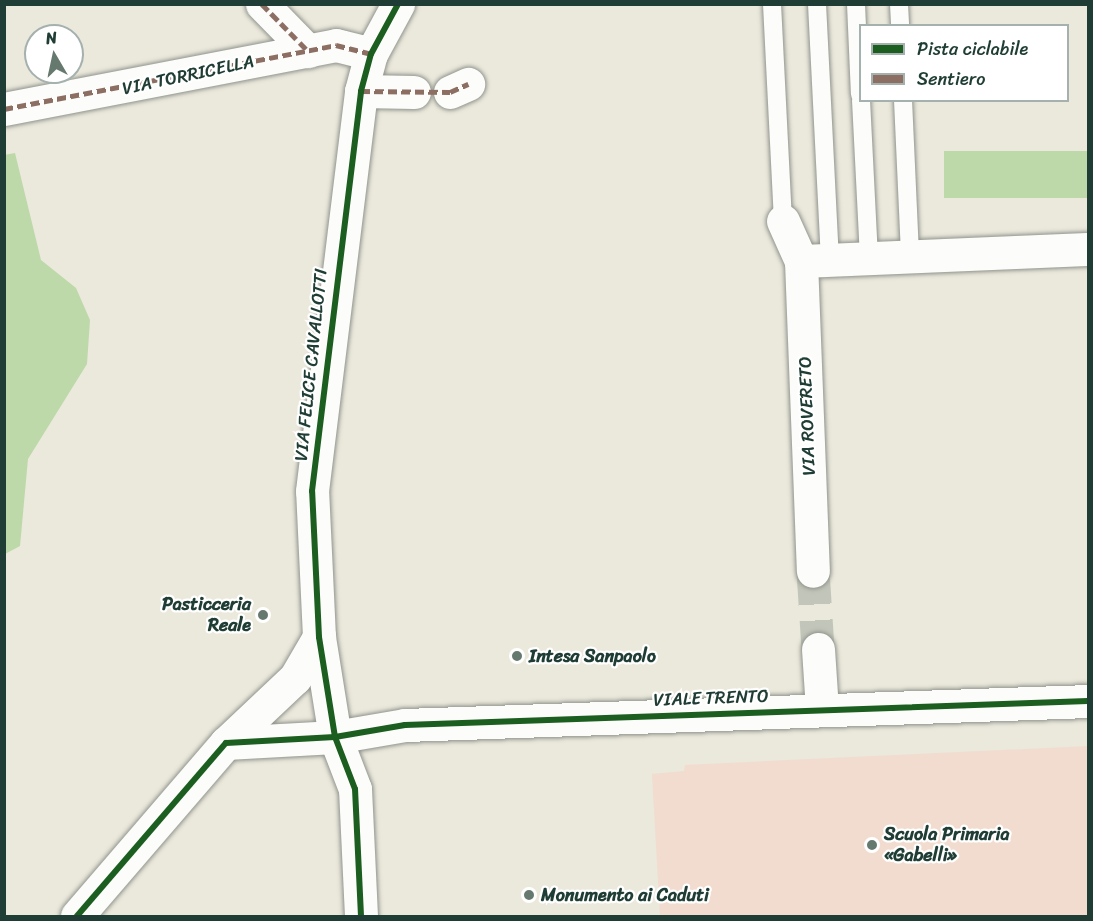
<!DOCTYPE html>
<html>
<head>
<meta charset="utf-8">
<style>
  body { margin:0 }
  #map { position:relative; width:1093px; height:921px; overflow:hidden; background:#ebe8dc; font-family:Sriracha,sans-serif }
  div>[style] { position:absolute }
  [style*='--x'] { left:calc(var(--x)*1px); top:calc(var(--y)*1px); width:calc(var(--w)*1px); rotate:calc(var(--a)*1deg) }
  .built>* { inset:0; background:#f1dccf }
  .green>* { inset:0; background:#bdd9a9; transform-origin:0 0 }
  .street-tunnel>* { height:33px; margin-top:-16.5px; transform-origin:0; background:repeating-linear-gradient(90deg,#c2c6ba 0 33px,transparent 0 49px) }
  .roads { filter:drop-shadow(0 0 2px #90948c) drop-shadow(0 0 2px #90948c) }
  .lane>* { height:18px; margin:-9px; padding:0 9px; transform-origin:9px; border-radius:9px; background:#fcfcfa }
  .street>* { height:33px; margin:-16.5px; padding:0 16.5px; transform-origin:16.5px; border-radius:16.5px; background:#fcfcfa }
  .quiet>* { height:4.5px; margin-top:-2.25px; transform-origin:0; background:repeating-linear-gradient(90deg,#8d6e63 0 9px,transparent 0 13.5px) }
  .cycleway>* { height:6px; margin:-3px; padding:0 3px; transform-origin:3px; border-radius:3px; background:#1b5e20 }
  .dots>* { width:16px; height:16px; translate:-50% -50%; box-sizing:border-box; border:3px solid #fff; border-radius:50% }
  span { translate:-50% -50%; white-space:nowrap; text-align:center; line-height:1.15; -webkit-text-stroke:4.5px #fff; paint-order:stroke }
  .street-label { font-size:18px; color:#1f3d34 }
  .poi-label { font-size:18px; color:#1f3d34; font-weight:700 }
  .right { translate:-100% -50%; text-align:right }
  .left { translate:0 -50%; text-align:left }
  .frame { position:absolute; inset:0; border:6px solid #1f3d34; pointer-events:none }
  .legend { position:absolute; left:859px; top:24px; width:210px; height:78px; box-sizing:border-box; background:#fff; border:2px solid #a5b1ae; margin:0; padding:8px 10px; list-style:none; font-size:18px; color:#1f3d34 }
  .legend li { display:flex; align-items:center; gap:12px; height:30px }
  .legend b { width:30px; border:2px solid #a5b1ae }
  .north { position:absolute; left:24px; top:24px; width:60px; height:60px; box-sizing:border-box; background:#fff; border:2px solid #a5b1ae; border-radius:50%; rotate:351deg; font-size:16px; font-weight:700; line-height:24px; text-align:center; color:#1f3d34 }
  .north::after { content:''; display:block; margin:auto; width:21px; height:27px; background:#66796f; clip-path:polygon(50% 0,100% 100%,50% 72%,0 100%) }
</style>
</head>
<body>
<div id="map">
  <div class="built">
    <div style="clip-path:polygon(1088px 746px,1088px 916px,660px 916px,652px 774px,684px 771px,685px 765px)"></div>
  </div>
  <div class="green">
    <div style="left:1088px;top:151px;width:47px;height:144px;rotate:90deg"></div>
    <div style="clip-path:polygon(15px 153px,41px 260px,76px 288px,90px 320px,87px 364px,28px 459px,20px 546px,5px 554px,4px 155px)"></div>
  </div>
  <div class="street-tunnel">
    <div style="--x:813;--y:571;--w:78;--a:86.3"></div>
  </div>
  <div class="roads">
    <div class="lane">
      <div style="--x:772;--y:4;--w:217;--a:87.1"></div>
      <div style="--x:817;--y:4;--w:256;--a:87.1"></div>
      <div style="--x:856;--y:4;--w:90;--a:87.5"></div>
      <div style="--x:899;--y:4;--w:22;--a:87"></div>
      <div style="--x:861;--y:100;--w:158;--a:87.1"></div>
      <div style="--x:903;--y:100;--w:156;--a:87.4"></div>
    </div>
    <div class="street">
      <div style="--x:262;--y:4;--w:66;--a:45.6"></div>
      <div style="--x:361;--y:91;--w:53;--a:1.1"></div>
      <div style="--x:450;--y:92;--w:20;--a:-24"></div>
      <div style="--x:4;--y:109;--w:338;--a:-10.9"></div>
      <div style="--x:336;--y:45;--w:36;--a:14"></div>
      <div style="--x:783;--y:221;--w:44;--a:65.8"></div>
      <div style="--x:801;--y:261;--w:310;--a:87.8"></div>
      <div style="--x:801;--y:261;--w:287;--a:-2.4"></div>
      <div style="--x:818;--y:649;--w:61;--a:86.2"></div>
      <div style="--x:226;--y:743;--w:95;--a:-43.3"></div>
      <div style="--x:295;--y:678;--w:48;--a:-59.7"></div>
      <div style="--x:77;--y:916;--w:228;--a:-49.3"></div>
      <div style="--x:226;--y:743;--w:109;--a:-3.2"></div>
      <div style="--x:335;--y:737;--w:71;--a:-9.7"></div>
      <div style="--x:405;--y:725;--w:683;--a:-2.01"></div>
      <div style="--x:361;--y:916;--w:127;--a:-92.7"></div>
      <div style="--x:355;--y:789;--w:56;--a:-111"></div>
      <div style="--x:335;--y:737;--w:101;--a:-99.1"></div>
      <div style="--x:319;--y:637;--w:146;--a:-92.7"></div>
      <div style="--x:312;--y:491;--w:403;--a:-83"></div>
      <div style="--x:361;--y:91;--w:38;--a:-75"></div>
      <div style="--x:371;--y:54;--w:57;--a:-61.6"></div>
    </div>
  </div>
  <div class="quiet">
    <div style="--x:262;--y:4;--w:66;--a:45.6"></div>
    <div style="--x:361;--y:91;--w:89;--a:0.6"></div>
    <div style="--x:450;--y:92;--w:20;--a:-24"></div>
    <div style="--x:4;--y:109;--w:338;--a:-10.9"></div>
    <div style="--x:336;--y:45;--w:36;--a:14"></div>
  </div>
  <div class="cycleway">
    <div style="--x:77;--y:916;--w:228;--a:-49.3"></div>
    <div style="--x:226;--y:743;--w:109;--a:-3.2"></div>
    <div style="--x:335;--y:737;--w:71;--a:-9.7"></div>
    <div style="--x:405;--y:725;--w:683;--a:-2.01"></div>
    <div style="--x:361;--y:916;--w:127;--a:-92.7"></div>
    <div style="--x:355;--y:789;--w:56;--a:-111"></div>
    <div style="--x:335;--y:737;--w:101;--a:-99.1"></div>
    <div style="--x:319;--y:637;--w:146;--a:-92.7"></div>
    <div style="--x:312;--y:491;--w:403;--a:-83"></div>
    <div style="--x:361;--y:91;--w:38;--a:-75"></div>
    <div style="--x:371;--y:54;--w:57;--a:-61.6"></div>
  </div>
  <div class="dots">
    <div style="left:263px;top:615px;background:#66796f"></div>
    <div style="left:517px;top:656px;background:#66796f"></div>
    <div style="left:872px;top:845px;background:#66796f"></div>
    <div style="left:529px;top:895px;background:#66796f"></div>
  </div>
  <div class="street-label">
    <span style="left:188px;top:75px;rotate:-12deg">VIA TORRICELLA</span>
    <span style="left:311px;top:365px;rotate:-84deg">VIA FELICE CAVALLOTTI</span>
    <span style="left:807px;top:416px;rotate:-92deg">VIA ROVERETO</span>
    <span style="left:711px;top:698px;rotate:-2deg">VIALE TRENTO</span>
  </div>
  <div class="poi-label">
    <span class="right" style="left:251px;top:615px">Pasticceria<br>Reale</span>
    <span class="left" style="left:529px;top:656px">Intesa Sanpaolo</span>
    <span class="left" style="left:884px;top:845px">Scuola Primaria<br>«Gabelli»</span>
    <span class="left" style="left:541px;top:895px">Monumento ai Caduti</span>
  </div>
  <div class="frame"></div>
  <ul class="legend">
  <li><b style="height:8px;background:#1b5e20"></b>Pista ciclabile</li>
  <li><b style="height:8px;background:#8d6e63"></b>Sentiero</li>
  </ul>
  <div class="north">N</div>
</div>
</body>
</html>
